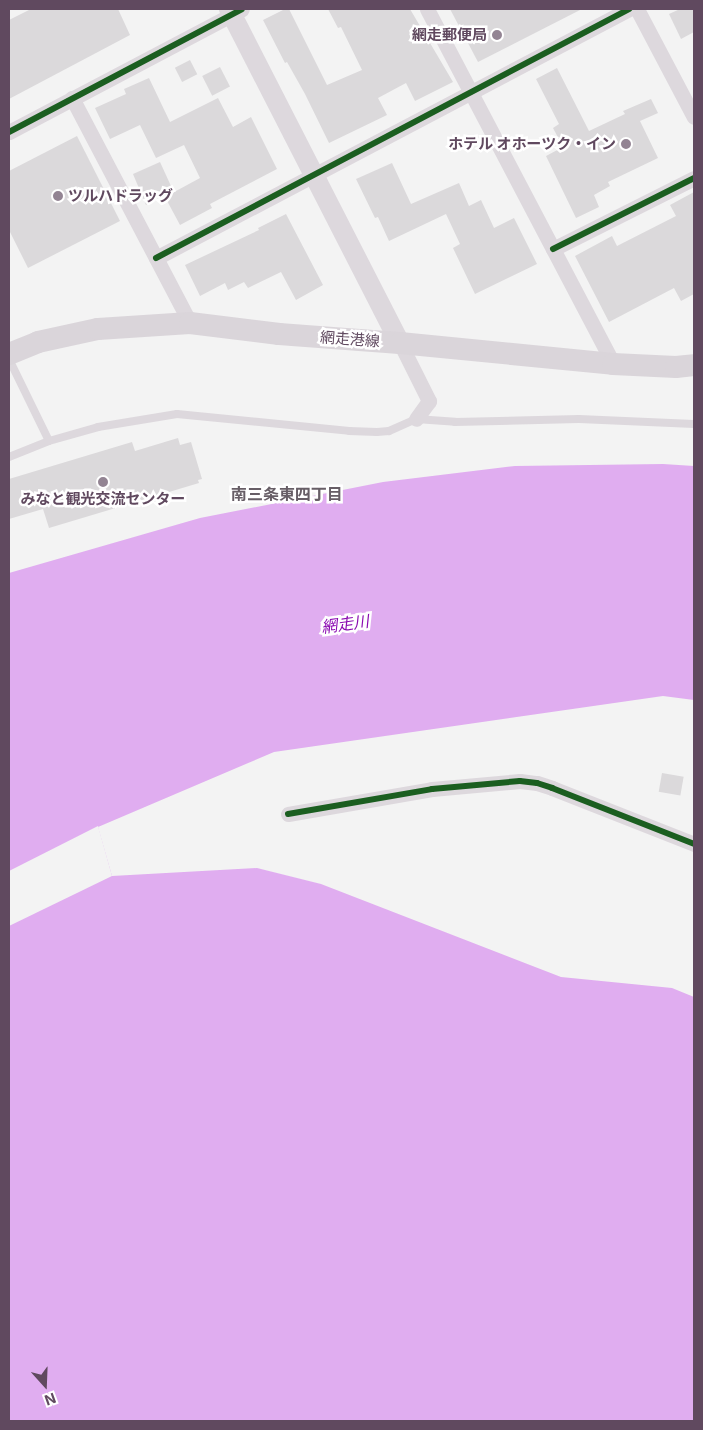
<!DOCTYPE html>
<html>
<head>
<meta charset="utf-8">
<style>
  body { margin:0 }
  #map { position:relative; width:703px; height:1430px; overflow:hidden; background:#f3f3f3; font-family:Inter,"Noto Sans JP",sans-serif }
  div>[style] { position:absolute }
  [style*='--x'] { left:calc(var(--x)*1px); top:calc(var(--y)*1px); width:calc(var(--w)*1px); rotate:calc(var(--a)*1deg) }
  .water>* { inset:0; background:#e0adf0 }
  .pier>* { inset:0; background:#f3f3f3 }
  .building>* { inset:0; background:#dbd9db; transform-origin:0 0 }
  .service>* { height:8px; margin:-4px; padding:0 4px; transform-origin:4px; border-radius:4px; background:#ddd8dd }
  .minor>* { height:15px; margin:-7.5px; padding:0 7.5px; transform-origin:7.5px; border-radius:7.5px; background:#ddd8dd }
  .tertiary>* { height:20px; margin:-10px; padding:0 10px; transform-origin:10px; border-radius:10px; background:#ddd8dd }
  .secondary>* { height:22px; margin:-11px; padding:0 11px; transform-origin:11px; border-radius:11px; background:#dad5da }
  .cycleway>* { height:6px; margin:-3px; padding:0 3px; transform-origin:3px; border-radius:3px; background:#1b5e20 }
  .dots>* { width:14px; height:14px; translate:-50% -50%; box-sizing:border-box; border:2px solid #fff; border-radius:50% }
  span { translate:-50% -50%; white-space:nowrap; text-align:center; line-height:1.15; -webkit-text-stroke:5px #fff; paint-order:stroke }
  .poi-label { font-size:15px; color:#60495f; font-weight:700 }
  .right { translate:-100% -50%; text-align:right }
  .left { translate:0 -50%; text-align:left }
  .street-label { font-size:15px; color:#60495f }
  .neighbourhood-label { font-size:16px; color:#675e66; font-weight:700 }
  .water-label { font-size:16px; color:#8b0bb1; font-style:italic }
  .frame { position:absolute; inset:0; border:10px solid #60495f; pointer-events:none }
  .north { position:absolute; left:20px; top:1360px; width:50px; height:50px; -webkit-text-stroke:4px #fff; paint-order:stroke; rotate:160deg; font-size:14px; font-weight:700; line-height:20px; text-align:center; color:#60495f }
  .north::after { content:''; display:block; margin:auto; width:18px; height:22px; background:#60495f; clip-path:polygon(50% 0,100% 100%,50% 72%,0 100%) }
</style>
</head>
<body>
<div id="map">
  <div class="water">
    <div style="clip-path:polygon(663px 464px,694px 466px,694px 700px,663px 696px,274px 752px,98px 827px,112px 876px,257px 868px,321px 884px,561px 977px,672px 988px,694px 997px,694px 1421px,9px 1421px,9px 573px,200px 518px,383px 482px,515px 466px)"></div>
  </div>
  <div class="pier">
    <div style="clip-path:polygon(98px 826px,112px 876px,9px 926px,9px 871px)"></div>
  </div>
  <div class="building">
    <div style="clip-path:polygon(31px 9px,118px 9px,130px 35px,9px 99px,9px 20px)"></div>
    <div style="clip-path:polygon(285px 9px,289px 9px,327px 85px,362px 70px,341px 27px,338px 28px,328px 9px,410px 9px,453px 82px,415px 101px,406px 83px,378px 98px,387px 115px,329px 143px,305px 94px,287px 62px,285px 63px,263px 20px)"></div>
    <div style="clip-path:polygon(450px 9px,582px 9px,478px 62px)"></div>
    <div style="clip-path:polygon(680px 9px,694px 9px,694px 32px,681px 39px,669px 14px)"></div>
    <div style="left:190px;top:60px;width:16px;height:17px;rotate:63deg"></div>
    <div style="left:220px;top:67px;width:22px;height:20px;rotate:63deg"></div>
    <div style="clip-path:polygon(557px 68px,589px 131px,625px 114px,623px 111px,651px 99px,658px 113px,640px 121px,658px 158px,608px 182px,610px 186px,594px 195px,599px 207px,576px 218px,546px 156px,563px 147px,553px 128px,559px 124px,536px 79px)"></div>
    <div style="clip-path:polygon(149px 78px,170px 122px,218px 98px,233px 127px,251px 117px,277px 169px,210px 204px,212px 208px,180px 225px,165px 197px,200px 178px,184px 145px,156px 158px,140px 125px,110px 139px,95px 108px,126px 94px,124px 89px)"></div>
    <div style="clip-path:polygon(77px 136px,120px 221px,28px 268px,9px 230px,9px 171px)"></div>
    <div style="clip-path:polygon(160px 162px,171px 186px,146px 205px,133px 174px)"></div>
    <div style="clip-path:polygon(392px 163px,411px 204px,459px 183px,469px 206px,481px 200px,494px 228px,514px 218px,537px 264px,475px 294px,453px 248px,460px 244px,446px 214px,389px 241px,378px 217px,375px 218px,356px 179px)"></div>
    <div style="clip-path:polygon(694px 192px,694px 294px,681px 301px,674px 288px,609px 322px,575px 256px,612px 236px,617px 246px,676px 216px,670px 205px)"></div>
    <div style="clip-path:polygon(286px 214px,323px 285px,296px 300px,281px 272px,248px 288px,244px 282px,228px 290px,225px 283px,200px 296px,185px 265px,259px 230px,258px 228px)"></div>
    <div style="clip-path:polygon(178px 438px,180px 445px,191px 442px,202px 479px,198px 480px,199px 483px,49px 528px,43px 509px,9px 519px,9px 479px,132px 442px,135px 451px)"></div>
    <div style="left:662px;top:773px;width:22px;height:19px;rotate:10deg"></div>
  </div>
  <div class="service">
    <div style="--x:9;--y:359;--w:91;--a:64"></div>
    <div style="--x:9;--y:457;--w:43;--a:-21.8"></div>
    <div style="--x:49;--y:441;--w:51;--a:-15.9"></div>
    <div style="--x:98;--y:427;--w:80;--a:-9.3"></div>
    <div style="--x:177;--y:414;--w:173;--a:5.6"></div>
    <div style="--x:349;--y:431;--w:28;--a:2"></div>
    <div style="--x:377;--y:432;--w:12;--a:-5"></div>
    <div style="--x:389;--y:431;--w:30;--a:-24"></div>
    <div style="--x:416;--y:419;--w:39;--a:4"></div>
    <div style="--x:455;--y:422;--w:124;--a:-1.4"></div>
    <div style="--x:579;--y:419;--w:115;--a:2.5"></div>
  </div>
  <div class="minor">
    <div style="--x:427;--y:9;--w:401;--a:62.3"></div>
    <div style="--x:637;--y:9;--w:122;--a:62.2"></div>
    <div style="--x:72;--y:98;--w:254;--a:62.3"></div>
    <div style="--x:9;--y:132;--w:263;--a:-27.8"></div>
    <div style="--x:553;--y:249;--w:158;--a:-26.7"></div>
    <div style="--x:156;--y:258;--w:535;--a:-27.76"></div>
    <div style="--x:400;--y:343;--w:65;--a:63.4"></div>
    <div style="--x:429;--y:401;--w:22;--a:126"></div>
    <div style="--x:288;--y:814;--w:146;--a:-9.8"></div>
    <div style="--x:432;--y:789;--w:88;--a:-5.2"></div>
    <div style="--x:520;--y:781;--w:17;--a:7"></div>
    <div style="--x:537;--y:783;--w:16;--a:18"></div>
    <div style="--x:552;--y:788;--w:153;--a:21.5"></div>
  </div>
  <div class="tertiary">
    <div style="--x:229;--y:9;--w:375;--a:62.9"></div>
  </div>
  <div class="secondary">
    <div style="--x:9;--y:354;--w:31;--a:-22"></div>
    <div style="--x:38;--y:342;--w:61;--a:-12.2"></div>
    <div style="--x:98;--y:329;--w:92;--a:-3.7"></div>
    <div style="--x:190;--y:323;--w:90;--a:7"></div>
    <div style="--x:279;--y:334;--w:121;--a:4.3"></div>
    <div style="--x:400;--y:343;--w:214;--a:5.6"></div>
    <div style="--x:613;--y:364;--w:63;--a:2.7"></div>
    <div style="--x:676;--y:367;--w:18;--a:-6"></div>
  </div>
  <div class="cycleway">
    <div style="--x:9;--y:132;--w:263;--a:-27.8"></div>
    <div style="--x:553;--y:249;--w:158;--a:-26.7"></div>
    <div style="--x:156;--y:258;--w:535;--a:-27.76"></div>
    <div style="--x:288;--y:814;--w:146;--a:-9.8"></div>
    <div style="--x:432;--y:789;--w:88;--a:-5.2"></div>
    <div style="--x:520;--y:781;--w:17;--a:7"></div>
    <div style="--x:537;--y:783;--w:16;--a:18"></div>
    <div style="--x:552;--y:788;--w:153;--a:21.5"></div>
  </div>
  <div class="dots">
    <div style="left:497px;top:35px;background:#938493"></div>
    <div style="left:626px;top:144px;background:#938493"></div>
    <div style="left:58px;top:196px;background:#938493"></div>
    <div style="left:103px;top:482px;background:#938493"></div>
  </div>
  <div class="poi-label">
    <span class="right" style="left:487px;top:35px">網走郵便局</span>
    <span class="right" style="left:616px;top:144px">ホテル オホーツク・イン</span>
    <span class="left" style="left:68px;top:196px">ツルハドラッグ</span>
    <span style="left:103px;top:499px">みなと観光交流センター</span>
  </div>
  <div class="street-label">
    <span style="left:350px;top:339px;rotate:4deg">網走港線</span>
  </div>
  <div class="neighbourhood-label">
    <span style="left:287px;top:494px">南三条東四丁目</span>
  </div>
  <div class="water-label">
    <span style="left:345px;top:624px;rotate:-8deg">網走川</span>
  </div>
  <div class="frame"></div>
  <div class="north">N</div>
</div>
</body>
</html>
